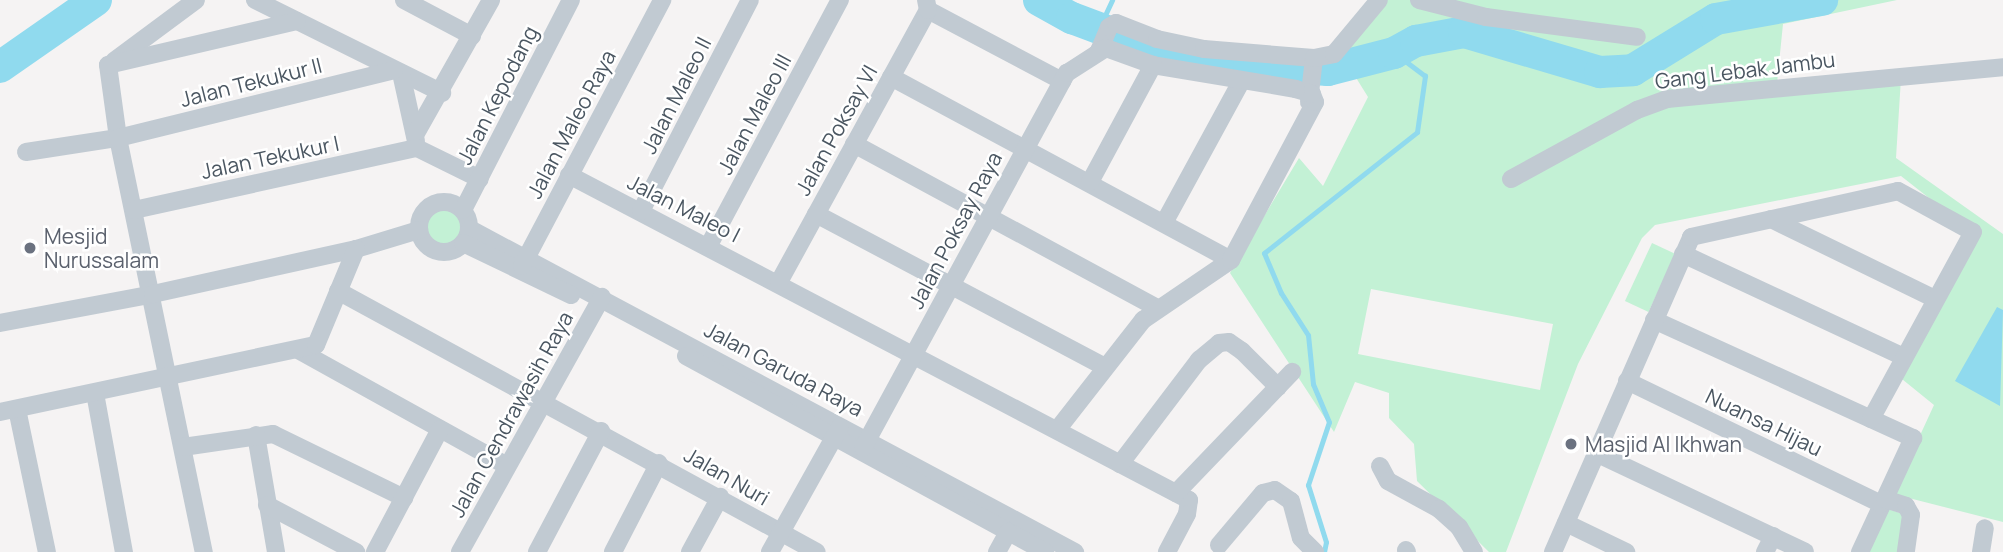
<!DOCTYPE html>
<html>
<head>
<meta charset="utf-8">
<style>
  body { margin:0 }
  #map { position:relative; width:2003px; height:552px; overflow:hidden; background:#f5f3f3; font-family:Manrope,sans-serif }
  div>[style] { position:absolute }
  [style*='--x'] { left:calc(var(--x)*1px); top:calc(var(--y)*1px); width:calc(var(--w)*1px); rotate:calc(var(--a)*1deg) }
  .green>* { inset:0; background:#c3f1d5; transform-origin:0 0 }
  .round { border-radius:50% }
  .water>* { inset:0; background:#90daee }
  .stream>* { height:5px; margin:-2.5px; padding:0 2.5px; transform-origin:2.5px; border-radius:2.5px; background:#90daee }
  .river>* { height:32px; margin:-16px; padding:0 16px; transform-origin:16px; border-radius:16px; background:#90daee }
  .minor>* { height:18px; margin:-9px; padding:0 9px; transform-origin:9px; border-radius:9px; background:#c1cad2 }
  .minor>.ring { margin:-9px; padding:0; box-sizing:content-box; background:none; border:18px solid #c1cad2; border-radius:50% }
  .dots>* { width:19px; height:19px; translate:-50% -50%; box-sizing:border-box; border:4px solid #fff; border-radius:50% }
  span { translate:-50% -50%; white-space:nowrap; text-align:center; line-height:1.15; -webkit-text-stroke:5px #fff; paint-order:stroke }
  .street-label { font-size:21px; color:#4a5661 }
  .worship-label { font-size:21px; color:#5b616d }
  .left { translate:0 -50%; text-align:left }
</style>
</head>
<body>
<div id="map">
  <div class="green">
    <div style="clip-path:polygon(evenodd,1384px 0,1897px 0,1783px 24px,1777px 83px,1901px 78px,1896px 158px,2003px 234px,2003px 522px,1893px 494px,1934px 405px,1897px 375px,1976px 235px,1901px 176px,1655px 225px,1642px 238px,1578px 364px,1506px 552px,1489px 552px,1417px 481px,1414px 444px,1389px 418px,1389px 393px,1355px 382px,1334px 432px,1230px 273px,1299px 158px,1323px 186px,1368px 97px,1340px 52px,1384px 0,1371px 289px,1553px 324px,1540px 390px,1358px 354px,1371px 289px)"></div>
    <div class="round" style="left:422px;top:205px;width:44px;height:44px"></div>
    <div style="left:1652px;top:243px;width:26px;height:64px;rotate:25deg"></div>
    <div style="clip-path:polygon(1885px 508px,1903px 514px,1898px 552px,1866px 552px)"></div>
  </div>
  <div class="water">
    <div style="clip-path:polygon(1997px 307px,2003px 310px,2000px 406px,1955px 381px)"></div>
  </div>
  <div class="stream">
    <div style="--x:1099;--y:28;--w:31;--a:-65"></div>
    <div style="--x:1324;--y:552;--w:10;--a:-79"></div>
    <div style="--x:1326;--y:542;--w:60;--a:-107.5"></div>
    <div style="--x:1308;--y:485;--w:66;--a:-71.6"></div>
    <div style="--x:1329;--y:422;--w:41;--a:-112.8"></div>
    <div style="--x:1313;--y:384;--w:49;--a:-95.8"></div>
    <div style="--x:1308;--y:335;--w:50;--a:-122.7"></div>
    <div style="--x:1281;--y:293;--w:43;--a:-113"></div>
    <div style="--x:1264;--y:253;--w:195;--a:-38.3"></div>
    <div style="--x:1417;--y:132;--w:57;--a:-81.9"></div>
    <div style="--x:1425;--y:76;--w:39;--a:-143"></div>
  </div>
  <div class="river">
    <div style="--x:1039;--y:0;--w:38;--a:29"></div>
    <div style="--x:1072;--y:18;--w:99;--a:20.6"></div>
    <div style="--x:1165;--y:53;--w:85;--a:8.1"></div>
    <div style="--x:1249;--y:65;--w:79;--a:3.6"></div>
    <div style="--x:1328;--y:70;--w:68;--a:-14.4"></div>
    <div style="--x:1394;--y:53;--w:25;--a:-29"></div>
    <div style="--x:1416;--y:41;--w:49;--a:-10.6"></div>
    <div style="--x:1464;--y:32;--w:142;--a:16.4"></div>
    <div style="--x:1600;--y:72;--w:33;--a:-3"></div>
    <div style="--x:1633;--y:70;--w:97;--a:-31.6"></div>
    <div style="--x:1716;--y:19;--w:108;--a:-10.2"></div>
    <div style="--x:0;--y:67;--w:117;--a:-34.9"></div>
  </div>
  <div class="minor">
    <div style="--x:255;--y:0;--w:209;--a:26.4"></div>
    <div style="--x:404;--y:0;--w:77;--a:27.9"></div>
    <div style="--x:1419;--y:0;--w:69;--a:14.2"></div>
    <div style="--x:1486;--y:17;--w:152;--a:7.5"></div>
    <div style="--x:928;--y:10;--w:152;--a:27.9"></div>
    <div style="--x:1099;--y:51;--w:26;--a:-67"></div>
    <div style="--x:1109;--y:27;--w:8;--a:-30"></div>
    <div style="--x:1116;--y:23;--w:44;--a:21.3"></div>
    <div style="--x:1157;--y:39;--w:48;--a:12"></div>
    <div style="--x:1204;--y:49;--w:110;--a:4.7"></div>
    <div style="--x:114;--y:61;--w:102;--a:-36.6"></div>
    <div style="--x:108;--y:65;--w:74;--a:82.2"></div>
    <div style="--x:118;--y:138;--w:423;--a:78.3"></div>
    <div style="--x:108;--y:65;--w:194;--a:-13.1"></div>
    <div style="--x:401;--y:73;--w:70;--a:77.6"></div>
    <div style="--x:891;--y:77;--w:386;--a:28.3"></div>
    <div style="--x:1309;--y:102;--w:44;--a:-83.5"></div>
    <div style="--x:1314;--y:58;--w:20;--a:-11"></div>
    <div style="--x:1334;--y:54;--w:70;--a:-50.2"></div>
    <div style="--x:415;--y:135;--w:155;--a:-60.6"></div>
    <div style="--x:854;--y:144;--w:345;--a:28.4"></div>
    <div style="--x:417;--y:148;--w:70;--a:26.2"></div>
    <div style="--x:26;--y:152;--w:93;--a:-8.7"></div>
    <div style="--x:118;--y:138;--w:284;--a:-13.8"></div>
    <div style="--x:569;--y:175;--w:700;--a:27.66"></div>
    <div style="--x:1189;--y:500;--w:14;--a:98"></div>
    <div style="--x:1187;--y:514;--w:43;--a:117.8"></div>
    <div style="--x:1511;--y:179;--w:144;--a:-28.7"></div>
    <div style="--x:1637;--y:110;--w:32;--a:-20"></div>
    <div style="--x:1667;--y:99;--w:338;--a:-5.4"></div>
    <div style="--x:1090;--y:182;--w:133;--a:-61.7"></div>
    <div class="ring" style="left:419px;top:202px;width:32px;height:32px"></div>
    <div style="--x:134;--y:210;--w:290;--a:-12.4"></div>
    <div style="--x:463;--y:210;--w:236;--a:-62.8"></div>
    <div style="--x:641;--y:211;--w:237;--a:-62.7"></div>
    <div style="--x:816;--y:214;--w:327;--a:27.9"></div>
    <div style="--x:1771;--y:219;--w:182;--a:26"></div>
    <div style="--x:1164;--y:223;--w:161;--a:-61.4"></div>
    <div style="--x:470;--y:229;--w:686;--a:28.1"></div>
    <div style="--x:463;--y:243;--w:120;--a:25.7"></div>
    <div style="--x:709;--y:245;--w:278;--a:-61.9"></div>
    <div style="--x:1683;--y:254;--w:244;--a:25"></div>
    <div style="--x:522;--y:266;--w:301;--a:-62.2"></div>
    <div style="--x:779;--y:282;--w:310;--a:-61.3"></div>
    <div style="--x:928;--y:10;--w:10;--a:-101"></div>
    <div style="--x:338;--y:291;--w:545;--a:28.59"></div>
    <div style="--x:1654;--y:320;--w:285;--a:24.5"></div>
    <div style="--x:1913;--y:438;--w:126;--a:114.9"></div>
    <div style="--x:0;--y:323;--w:156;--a:-10.7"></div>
    <div style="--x:153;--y:294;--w:208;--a:-12.5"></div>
    <div style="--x:356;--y:249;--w:66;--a:-16.8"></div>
    <div style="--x:298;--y:350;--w:239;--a:29"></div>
    <div style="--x:686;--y:356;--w:409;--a:28.6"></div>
    <div style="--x:1627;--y:381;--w:282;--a:25.8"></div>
    <div style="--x:95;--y:393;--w:162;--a:79.7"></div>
    <div style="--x:17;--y:409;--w:146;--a:78.2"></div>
    <div style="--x:0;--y:412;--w:323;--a:-12"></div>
    <div style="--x:316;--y:345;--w:104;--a:-67.4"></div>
    <div style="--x:1057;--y:430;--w:140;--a:-52"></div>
    <div style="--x:1143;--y:320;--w:107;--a:-34.3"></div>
    <div style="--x:1231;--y:260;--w:179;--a:-62"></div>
    <div style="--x:1315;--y:102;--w:9;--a:-111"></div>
    <div style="--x:1312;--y:94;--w:17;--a:-163"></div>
    <div style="--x:1296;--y:89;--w:145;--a:-170.5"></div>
    <div style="--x:1153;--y:65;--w:50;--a:-160.1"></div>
    <div style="--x:1106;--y:48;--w:8;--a:157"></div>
    <div style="--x:256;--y:435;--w:119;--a:80.3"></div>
    <div style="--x:183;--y:447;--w:91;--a:-8.2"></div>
    <div style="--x:273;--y:434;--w:146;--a:26"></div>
    <div style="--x:863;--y:448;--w:427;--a:-61.5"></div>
    <div style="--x:1067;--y:73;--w:46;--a:-32.7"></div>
    <div style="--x:1596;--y:453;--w:231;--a:25.3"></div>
    <div style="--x:1120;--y:464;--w:131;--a:-52.8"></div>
    <div style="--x:1199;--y:360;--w:26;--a:-40"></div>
    <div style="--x:1219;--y:343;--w:10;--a:-6"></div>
    <div style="--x:1229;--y:342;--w:16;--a:35"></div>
    <div style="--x:1242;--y:351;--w:51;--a:45"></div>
    <div style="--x:1380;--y:466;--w:17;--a:62"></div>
    <div style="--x:1388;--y:481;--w:58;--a:28.8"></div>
    <div style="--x:1439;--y:509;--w:27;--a:42"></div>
    <div style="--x:1459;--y:527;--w:29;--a:59"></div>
    <div style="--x:1176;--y:493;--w:168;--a:-46.2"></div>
    <div style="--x:1885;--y:499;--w:22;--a:18"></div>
    <div style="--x:1906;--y:506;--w:10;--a:61"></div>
    <div style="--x:1911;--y:515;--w:37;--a:98"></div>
    <div style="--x:267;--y:505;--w:101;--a:27.8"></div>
    <div style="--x:1566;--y:523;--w:67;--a:25.8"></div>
    <div style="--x:1219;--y:545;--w:68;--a:-49.8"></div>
    <div style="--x:1263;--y:493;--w:12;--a:-14"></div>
    <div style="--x:1275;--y:490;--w:19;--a:35"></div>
    <div style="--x:1291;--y:501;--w:38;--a:75"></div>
    <div style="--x:1301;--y:538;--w:20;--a:45"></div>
    <div style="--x:1406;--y:550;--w:2;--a:63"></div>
    <div style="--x:375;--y:552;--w:139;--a:-62.1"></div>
    <div style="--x:460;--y:552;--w:292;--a:-60.9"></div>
    <div style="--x:537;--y:552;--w:137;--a:-62.1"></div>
    <div style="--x:613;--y:552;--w:100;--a:-62.7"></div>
    <div style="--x:690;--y:552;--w:63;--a:-61.4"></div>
    <div style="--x:770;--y:552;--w:143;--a:-60.8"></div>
    <div style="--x:997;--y:552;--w:23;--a:-61"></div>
    <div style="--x:1553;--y:552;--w:344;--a:-66.3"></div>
    <div style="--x:1691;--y:237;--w:212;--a:-12.5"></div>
    <div style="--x:1898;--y:191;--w:85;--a:28.7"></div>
    <div style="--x:1973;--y:232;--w:213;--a:118.6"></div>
    <div style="--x:1765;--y:552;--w:18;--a:-63"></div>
    <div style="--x:1981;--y:552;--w:24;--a:-81"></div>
  </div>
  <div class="dots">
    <div style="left:30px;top:248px;background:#6b7280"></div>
    <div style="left:1571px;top:444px;background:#6b7280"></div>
  </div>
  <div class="street-label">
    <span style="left:1745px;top:70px;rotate:-7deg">Gang Lebak Jambu</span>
    <span style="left:251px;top:82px;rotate:-14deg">Jalan Tekukur II</span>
    <span style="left:497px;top:95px;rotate:-63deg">Jalan Kepodang</span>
    <span style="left:676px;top:95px;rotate:-63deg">Jalan Maleo II</span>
    <span style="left:754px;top:114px;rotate:-62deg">Jalan Maleo III</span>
    <span style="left:571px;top:124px;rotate:-62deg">Jalan Maleo Raya</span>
    <span style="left:836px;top:130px;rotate:-61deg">Jalan Poksay VI</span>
    <span style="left:270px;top:157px;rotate:-12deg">Jalan Tekukur I</span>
    <span style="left:684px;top:208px;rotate:27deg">Jalan Maleo I</span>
    <span style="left:955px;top:230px;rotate:-62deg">Jalan Poksay Raya</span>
    <span style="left:784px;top:369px;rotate:28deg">Jalan Garuda Raya</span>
    <span style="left:511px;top:414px;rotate:-61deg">Jalan Cendrawasih Raya</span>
    <span style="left:1764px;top:422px;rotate:26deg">Nuansa Hijau</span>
    <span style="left:727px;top:476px;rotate:30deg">Jalan Nuri</span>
  </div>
  <div class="worship-label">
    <span class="left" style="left:44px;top:248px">Mesjid<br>Nurussalam</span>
    <span class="left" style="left:1585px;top:444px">Masjid Al Ikhwan</span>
  </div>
</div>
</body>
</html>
